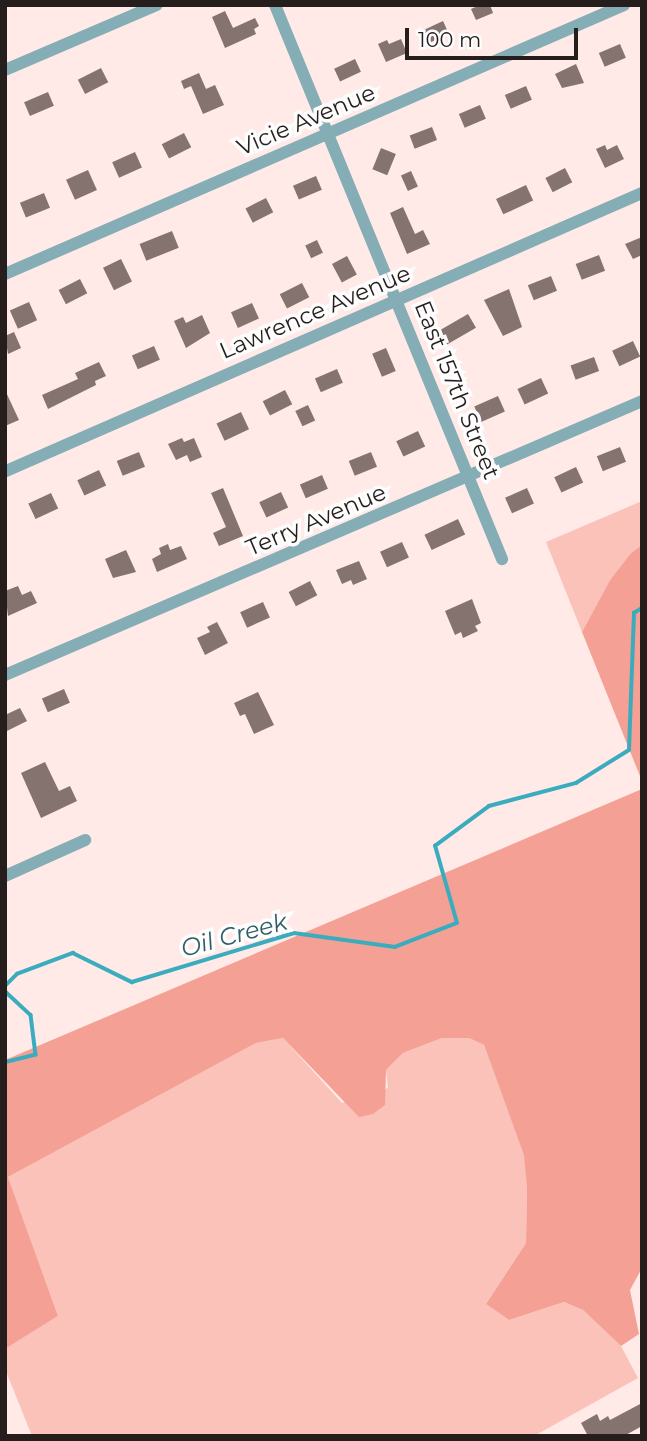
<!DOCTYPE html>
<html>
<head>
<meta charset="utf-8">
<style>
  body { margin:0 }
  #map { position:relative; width:647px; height:1441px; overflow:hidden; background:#ffeae7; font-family:Montserrat,sans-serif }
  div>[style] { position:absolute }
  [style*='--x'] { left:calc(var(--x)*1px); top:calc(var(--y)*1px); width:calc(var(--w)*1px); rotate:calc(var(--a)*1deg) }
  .green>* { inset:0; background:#fbc2ba }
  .forest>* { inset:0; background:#f5a095 }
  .stream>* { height:3.5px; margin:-1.75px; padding:0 1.75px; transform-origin:1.75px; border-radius:1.75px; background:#3aacbe }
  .building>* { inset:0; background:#857370; transform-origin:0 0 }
  .minor>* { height:12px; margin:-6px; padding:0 6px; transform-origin:6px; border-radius:6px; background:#84adb5 }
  span { translate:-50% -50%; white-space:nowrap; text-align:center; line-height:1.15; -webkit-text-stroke:7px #fdfdfd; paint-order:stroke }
  .street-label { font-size:23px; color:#251e1d }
  .water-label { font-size:24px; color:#2f5e66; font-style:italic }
  .frame { position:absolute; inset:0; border:7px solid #251e1d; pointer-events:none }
  .scale { position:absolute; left:405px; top:28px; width:173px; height:32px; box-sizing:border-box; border:4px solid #251e1d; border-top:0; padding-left:9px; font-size:21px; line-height:24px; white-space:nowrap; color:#251e1d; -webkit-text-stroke:5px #fdfdfd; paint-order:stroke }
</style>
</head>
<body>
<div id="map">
  <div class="green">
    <div style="clip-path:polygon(642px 501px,642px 545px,631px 553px,610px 580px,582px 632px,546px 542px)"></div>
    <div style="clip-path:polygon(283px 1038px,342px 1103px,388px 1088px,386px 1070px,403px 1053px,442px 1038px,469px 1038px,484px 1045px,525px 1155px,527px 1189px,526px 1243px,486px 1304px,509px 1320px,564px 1302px,583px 1310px,621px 1346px,638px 1378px,534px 1436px,32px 1436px,5px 1369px,5px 1349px,58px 1316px,8px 1177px,256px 1043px)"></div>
  </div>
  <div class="forest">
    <div style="clip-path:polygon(642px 545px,642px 781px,582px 632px,610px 580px,631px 553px)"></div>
    <div style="clip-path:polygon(642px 789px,642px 1268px,630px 1290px,639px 1334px,621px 1346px,583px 1310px,564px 1302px,509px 1320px,486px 1304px,526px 1243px,527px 1189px,524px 1155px,484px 1045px,469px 1038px,442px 1038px,403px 1053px,386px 1070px,385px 1105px,373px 1114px,359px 1117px,283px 1038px,256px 1043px,8px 1177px,58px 1316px,5px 1349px,5px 1060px)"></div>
  </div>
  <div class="stream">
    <div style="--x:5;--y:986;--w:17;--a:-45"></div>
    <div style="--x:17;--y:974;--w:60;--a:-20.6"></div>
    <div style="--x:73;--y:953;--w:66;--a:26.2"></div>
    <div style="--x:132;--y:982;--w:169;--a:-16.8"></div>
    <div style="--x:294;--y:933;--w:102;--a:7.9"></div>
    <div style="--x:395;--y:947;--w:66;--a:-21.2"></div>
    <div style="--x:457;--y:923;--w:80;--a:-105.9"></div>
    <div style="--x:435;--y:846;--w:67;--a:-36.5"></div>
    <div style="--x:489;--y:806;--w:90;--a:-14.8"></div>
    <div style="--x:576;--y:783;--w:62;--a:-31.9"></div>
    <div style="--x:629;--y:750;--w:137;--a:-87.9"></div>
    <div style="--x:634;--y:613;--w:9;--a:-32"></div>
    <div style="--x:5;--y:991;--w:35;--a:43"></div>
    <div style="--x:31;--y:1015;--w:40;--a:82.9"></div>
    <div style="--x:36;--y:1055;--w:32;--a:166"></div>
  </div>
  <div class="building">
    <div style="clip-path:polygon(480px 5px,490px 5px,493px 13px,476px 20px,471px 9px)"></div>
    <div style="clip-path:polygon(225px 11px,233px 28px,255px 18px,259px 26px,254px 29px,256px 34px,225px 48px,212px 17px)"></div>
    <div style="left:443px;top:21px;width:14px;height:23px;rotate:65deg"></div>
    <div style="clip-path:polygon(401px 39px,407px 53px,386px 62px,378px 44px,387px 40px,389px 44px)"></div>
    <div style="left:620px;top:44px;width:15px;height:23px;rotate:67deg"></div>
    <div style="left:355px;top:59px;width:14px;height:23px;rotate:65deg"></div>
    <div style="clip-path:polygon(576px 64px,584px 83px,562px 88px,555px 74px)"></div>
    <div style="left:101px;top:68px;width:16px;height:26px;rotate:63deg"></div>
    <div style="clip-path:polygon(199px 73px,206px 89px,215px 85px,224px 105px,203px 114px,191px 86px,184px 89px,181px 81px)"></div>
    <div style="left:526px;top:86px;width:15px;height:23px;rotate:67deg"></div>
    <div style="left:48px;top:92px;width:15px;height:26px;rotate:67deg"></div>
    <div style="left:480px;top:105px;width:15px;height:23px;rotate:67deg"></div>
    <div style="left:432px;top:127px;width:14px;height:24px;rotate:69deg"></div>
    <div style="left:184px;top:133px;width:16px;height:25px;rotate:63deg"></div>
    <div style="clip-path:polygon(605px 145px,607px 150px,617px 145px,624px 159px,605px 168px,596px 149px)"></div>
    <div style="left:381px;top:148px;width:16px;height:23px;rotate:22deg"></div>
    <div style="left:135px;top:152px;width:17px;height:25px;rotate:66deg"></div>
    <div style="left:565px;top:168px;width:16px;height:22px;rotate:63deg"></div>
    <div style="left:88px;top:170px;width:22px;height:24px;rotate:66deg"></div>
    <div style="left:411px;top:171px;width:17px;height:11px;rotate:66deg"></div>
    <div style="left:316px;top:176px;width:15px;height:25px;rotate:67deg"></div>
    <div style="left:526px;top:185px;width:17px;height:33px;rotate:65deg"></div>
    <div style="left:44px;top:193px;width:16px;height:26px;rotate:68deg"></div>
    <div style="left:266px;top:198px;width:16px;height:23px;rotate:63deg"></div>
    <div style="clip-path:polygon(403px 207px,415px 234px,423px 230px,430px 244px,407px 254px,390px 213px)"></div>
    <div style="left:172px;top:231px;width:18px;height:35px;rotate:68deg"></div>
    <div style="clip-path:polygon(642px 237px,642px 255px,633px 259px,625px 244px)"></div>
    <div style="left:317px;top:240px;width:14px;height:13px;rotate:65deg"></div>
    <div style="left:599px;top:255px;width:17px;height:25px;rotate:69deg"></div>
    <div style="left:347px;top:256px;width:21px;height:17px;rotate:62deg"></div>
    <div style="left:121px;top:259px;width:25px;height:20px;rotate:64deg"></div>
    <div style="left:551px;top:276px;width:16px;height:25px;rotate:68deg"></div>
    <div style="left:80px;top:279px;width:16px;height:24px;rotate:63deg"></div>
    <div style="left:302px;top:283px;width:16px;height:25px;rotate:63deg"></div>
    <div style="clip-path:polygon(509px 289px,522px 327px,503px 336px,484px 300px)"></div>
    <div style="left:29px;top:302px;width:20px;height:21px;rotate:66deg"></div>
    <div style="left:252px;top:303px;width:17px;height:23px;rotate:66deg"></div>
    <div style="left:468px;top:314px;width:16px;height:37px;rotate:60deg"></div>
    <div style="clip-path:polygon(202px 315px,210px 333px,186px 348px,174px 321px,183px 317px,186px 323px)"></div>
    <div style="clip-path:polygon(14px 332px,21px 348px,8px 354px,5px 336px)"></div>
    <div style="left:633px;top:341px;width:17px;height:23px;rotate:65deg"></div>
    <div style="left:154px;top:346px;width:15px;height:24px;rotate:67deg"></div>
    <div style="left:386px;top:348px;width:25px;height:15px;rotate:67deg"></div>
    <div style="left:594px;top:357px;width:15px;height:25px;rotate:70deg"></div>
    <div style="clip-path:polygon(99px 362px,106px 376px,95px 381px,96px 385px,48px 409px,42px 395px,78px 379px,75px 373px)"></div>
    <div style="left:337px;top:369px;width:15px;height:24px;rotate:67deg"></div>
    <div style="left:541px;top:378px;width:17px;height:26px;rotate:65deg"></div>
    <div style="clip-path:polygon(5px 390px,19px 420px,5px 426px)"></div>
    <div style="left:285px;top:390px;width:16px;height:25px;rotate:63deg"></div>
    <div style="left:498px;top:396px;width:17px;height:26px;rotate:66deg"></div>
    <div style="left:308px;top:405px;width:17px;height:14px;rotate:65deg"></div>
    <div style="left:241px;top:412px;width:19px;height:27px;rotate:65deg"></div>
    <div style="left:418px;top:431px;width:17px;height:24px;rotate:65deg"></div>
    <div style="clip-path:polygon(182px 438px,184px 442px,194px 438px,202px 457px,190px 462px,187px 455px,176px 460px,168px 444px)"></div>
    <div style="left:620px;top:447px;width:16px;height:25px;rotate:68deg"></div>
    <div style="left:139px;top:452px;width:16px;height:24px;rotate:68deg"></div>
    <div style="left:371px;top:452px;width:16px;height:24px;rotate:68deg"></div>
    <div style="left:576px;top:467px;width:17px;height:24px;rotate:65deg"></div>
    <div style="left:99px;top:470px;width:17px;height:24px;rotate:65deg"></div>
    <div style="left:322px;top:475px;width:15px;height:24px;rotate:67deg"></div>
    <div style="clip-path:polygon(223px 488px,243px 536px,219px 546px,213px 533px,226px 527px,211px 493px)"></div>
    <div style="left:527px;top:488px;width:17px;height:24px;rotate:66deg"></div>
    <div style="left:281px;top:492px;width:17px;height:24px;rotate:65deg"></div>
    <div style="left:51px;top:493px;width:17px;height:25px;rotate:65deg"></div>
    <div style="left:458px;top:519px;width:17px;height:37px;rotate:65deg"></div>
    <div style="left:402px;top:542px;width:17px;height:24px;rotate:66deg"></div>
    <div style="clip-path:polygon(168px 544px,170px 550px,181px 546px,187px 559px,157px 572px,152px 559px,161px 554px,159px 548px)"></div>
    <div style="clip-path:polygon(126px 550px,136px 572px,113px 578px,105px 559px)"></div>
    <div style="clip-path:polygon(359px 561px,367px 579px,353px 585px,351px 580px,342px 584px,336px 570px)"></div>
    <div style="left:310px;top:581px;width:16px;height:24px;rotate:63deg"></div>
    <div style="clip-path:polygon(18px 586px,22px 595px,31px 591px,37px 603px,8px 616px,5px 591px)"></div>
    <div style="clip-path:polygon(472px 599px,481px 623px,475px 626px,478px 631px,463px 638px,461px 632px,455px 635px,445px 611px)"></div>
    <div style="left:263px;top:602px;width:17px;height:25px;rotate:66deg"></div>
    <div style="clip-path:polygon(217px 622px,228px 643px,205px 655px,197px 638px,210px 632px,207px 627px)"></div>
    <div style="left:64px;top:689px;width:15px;height:24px;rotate:67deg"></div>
    <div style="clip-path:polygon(258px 692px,274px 725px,254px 734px,245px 714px,240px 716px,234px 703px)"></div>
    <div style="clip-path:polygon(20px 708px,27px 721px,5px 732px,5px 715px)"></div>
    <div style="clip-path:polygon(45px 762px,59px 791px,70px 786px,77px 801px,41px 818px,21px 773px)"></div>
    <div style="clip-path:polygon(642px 1403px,642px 1426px,624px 1436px,588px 1436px,581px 1423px,597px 1414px,600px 1421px,608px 1416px,610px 1420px)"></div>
  </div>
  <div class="minor">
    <div style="--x:275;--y:5;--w:599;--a:67.72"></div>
    <div style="--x:5;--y:70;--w:165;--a:-23.2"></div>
    <div style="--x:5;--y:274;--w:675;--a:-23.49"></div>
    <div style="--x:6;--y:471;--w:694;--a:-23.61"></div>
    <div style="--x:5;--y:675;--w:693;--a:-23.27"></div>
    <div style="--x:5;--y:876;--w:88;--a:-24.2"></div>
  </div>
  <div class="street-label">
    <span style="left:306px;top:120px;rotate:-23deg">Vicie Avenue</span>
    <span style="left:315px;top:312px;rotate:-23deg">Lawrence Avenue</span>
    <span style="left:457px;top:390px;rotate:68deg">East 157th Street</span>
    <span style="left:316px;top:520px;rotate:-23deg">Terry Avenue</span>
  </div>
  <div class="water-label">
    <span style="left:234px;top:935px;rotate:-15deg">Oil Creek</span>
  </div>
  <div class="frame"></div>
  <div class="scale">100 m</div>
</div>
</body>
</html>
